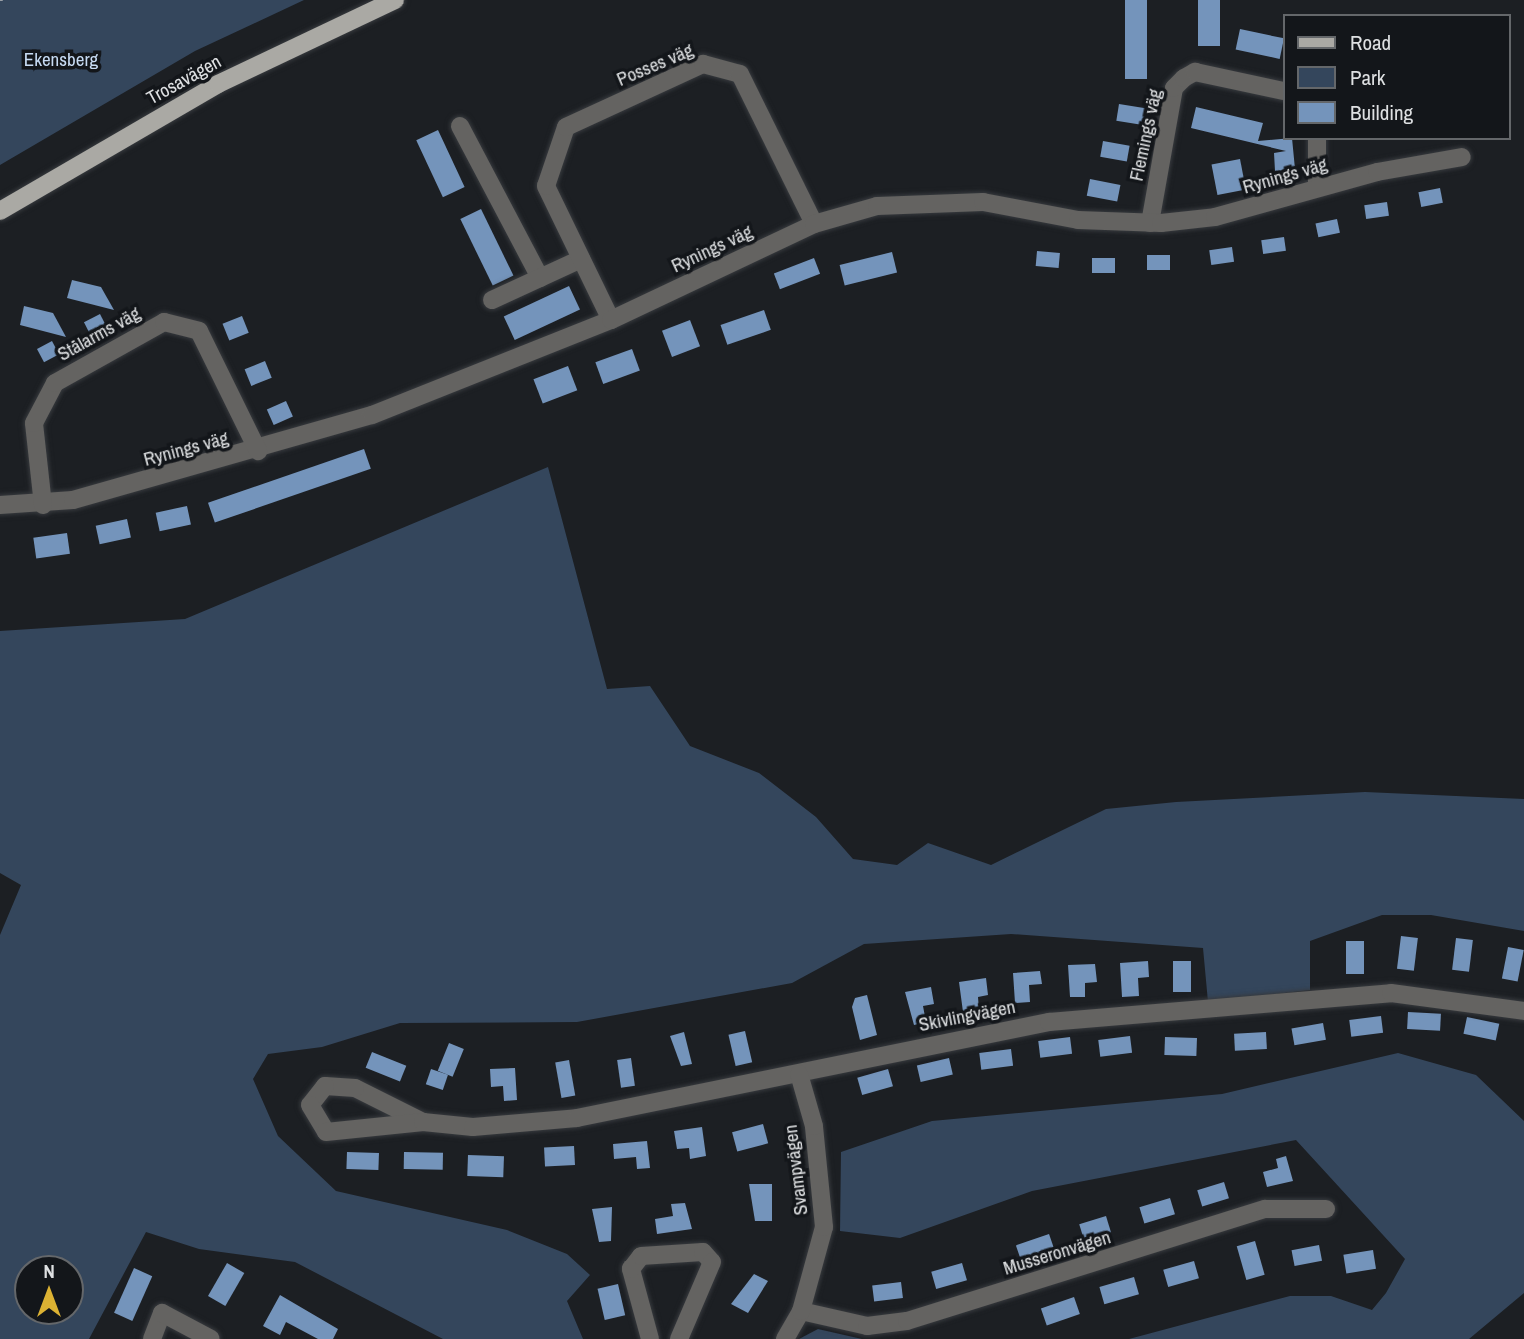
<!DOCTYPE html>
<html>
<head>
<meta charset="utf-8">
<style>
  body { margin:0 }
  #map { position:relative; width:1524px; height:1339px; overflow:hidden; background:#1c1f23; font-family:"Archivo Narrow",sans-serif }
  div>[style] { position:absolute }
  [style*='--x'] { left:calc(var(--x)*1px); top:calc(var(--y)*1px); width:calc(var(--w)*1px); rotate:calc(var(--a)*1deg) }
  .green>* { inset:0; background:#34465c }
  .building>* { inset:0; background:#7494bb; transform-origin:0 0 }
  .roads { filter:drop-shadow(0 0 2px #373a3e) drop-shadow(0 0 2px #373a3e) }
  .minor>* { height:18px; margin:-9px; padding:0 9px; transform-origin:9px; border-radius:9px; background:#646361 }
  .major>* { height:18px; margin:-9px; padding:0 9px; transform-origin:9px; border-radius:9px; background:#aaa9a4 }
  .rail>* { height:4.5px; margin-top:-2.25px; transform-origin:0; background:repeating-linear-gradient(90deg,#bbbdbf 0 3.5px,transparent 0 10.5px) }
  span { translate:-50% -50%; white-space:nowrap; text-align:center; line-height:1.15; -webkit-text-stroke:7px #13161a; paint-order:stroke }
  .park-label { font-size:19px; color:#c7dbf3 }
  .street-label { font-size:19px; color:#dee0e2 }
  .legend { position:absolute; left:1283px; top:14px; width:228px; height:126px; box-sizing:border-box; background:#13161a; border:2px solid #64676a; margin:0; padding:9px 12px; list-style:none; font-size:21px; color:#dee0e2 }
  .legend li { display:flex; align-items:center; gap:14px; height:35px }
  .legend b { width:35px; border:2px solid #64676a }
  .north { position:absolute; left:14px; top:1255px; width:70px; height:70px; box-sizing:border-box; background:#13161a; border:2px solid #64676a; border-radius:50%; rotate:0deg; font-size:19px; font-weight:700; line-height:28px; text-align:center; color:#dee0e2 }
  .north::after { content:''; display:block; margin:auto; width:24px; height:32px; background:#dcb233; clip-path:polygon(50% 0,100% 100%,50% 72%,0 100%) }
</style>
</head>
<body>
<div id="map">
  <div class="green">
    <div style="clip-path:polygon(0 0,304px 0,195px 51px,0 165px)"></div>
    <div style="clip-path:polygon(evenodd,548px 467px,607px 689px,650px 686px,690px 746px,759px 773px,816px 817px,853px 859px,897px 865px,928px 843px,991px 865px,1106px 809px,1176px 802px,1365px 792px,1524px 799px,1524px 931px,1431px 915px,1382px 915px,1310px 941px,1310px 990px,1208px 1002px,1203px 948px,1011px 934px,864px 944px,792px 983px,577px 1022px,400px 1023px,322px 1047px,268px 1054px,253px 1079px,278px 1136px,336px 1191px,507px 1230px,567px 1254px,590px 1275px,567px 1301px,583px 1339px,443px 1339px,295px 1262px,199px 1249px,146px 1232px,89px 1339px,0 1339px,0 935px,21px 885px,0 873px,0 631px,185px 619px,548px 467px,28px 1269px,70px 1269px,70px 1311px,28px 1311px,28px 1269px)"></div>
    <div style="clip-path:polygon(1398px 1053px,1476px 1075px,1524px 1121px,1524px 1293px,1469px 1339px,1129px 1339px,1290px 1296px,1331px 1296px,1372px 1310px,1386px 1293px,1405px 1259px,1296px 1140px,1032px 1191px,900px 1238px,840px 1231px,841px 1152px,932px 1121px,1222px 1094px)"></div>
    <div style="clip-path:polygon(818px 1329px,862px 1339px,799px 1339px)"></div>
  </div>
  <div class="building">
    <div style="left:1125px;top:0;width:22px;height:79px"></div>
    <div style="left:1198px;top:0;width:22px;height:46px"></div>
    <div style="left:1240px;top:29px;width:45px;height:21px;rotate:12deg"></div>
    <div style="left:1119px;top:104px;width:30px;height:17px;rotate:9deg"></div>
    <div style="clip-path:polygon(1196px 107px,1263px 123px,1258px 141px,1292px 138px,1295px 169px,1275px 171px,1274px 153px,1286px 151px,1191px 128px)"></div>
    <div style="left:438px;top:130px;width:63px;height:24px;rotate:65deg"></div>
    <div style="left:1103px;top:141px;width:27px;height:16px;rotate:10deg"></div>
    <div style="left:1240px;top:159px;width:31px;height:29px;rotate:79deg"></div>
    <div style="left:1090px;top:179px;width:31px;height:17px;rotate:11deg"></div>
    <div style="left:1440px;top:188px;width:15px;height:22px;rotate:79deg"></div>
    <div style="left:1387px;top:202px;width:14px;height:23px;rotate:82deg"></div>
    <div style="left:481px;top:209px;width:74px;height:23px;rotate:64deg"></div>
    <div style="left:1337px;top:219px;width:14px;height:22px;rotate:78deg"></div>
    <div style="left:1284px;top:237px;width:14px;height:23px;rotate:82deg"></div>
    <div style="left:1232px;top:247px;width:15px;height:23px;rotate:82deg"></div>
    <div style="left:1037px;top:251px;width:23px;height:15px;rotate:5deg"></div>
    <div style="left:892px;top:252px;width:21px;height:54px;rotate:76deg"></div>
    <div style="left:1147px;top:255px;width:23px;height:15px"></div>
    <div style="left:814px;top:258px;width:17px;height:43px;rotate:69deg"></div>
    <div style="left:1092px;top:258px;width:23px;height:15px"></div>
    <div style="clip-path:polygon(72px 280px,101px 287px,114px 310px,67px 298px)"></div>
    <div style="left:569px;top:286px;width:26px;height:72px;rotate:65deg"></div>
    <div style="clip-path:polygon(24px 306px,53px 313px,66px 337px,20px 325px)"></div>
    <div style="left:764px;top:310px;width:21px;height:46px;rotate:71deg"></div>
    <div style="left:100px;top:314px;width:16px;height:18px;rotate:63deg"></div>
    <div style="left:242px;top:316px;width:18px;height:21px;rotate:68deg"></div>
    <div style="left:690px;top:320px;width:28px;height:30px;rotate:69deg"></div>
    <div style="left:52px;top:341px;width:15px;height:17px;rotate:62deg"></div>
    <div style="left:632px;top:349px;width:23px;height:39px;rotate:70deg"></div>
    <div style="left:265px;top:361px;width:18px;height:22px;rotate:68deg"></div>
    <div style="left:568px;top:366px;width:26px;height:37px;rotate:69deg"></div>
    <div style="left:286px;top:401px;width:17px;height:21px;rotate:66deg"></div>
    <div style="left:364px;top:449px;width:21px;height:165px;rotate:71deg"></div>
    <div style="left:187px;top:506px;width:19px;height:32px;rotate:78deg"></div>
    <div style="left:127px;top:519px;width:19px;height:32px;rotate:78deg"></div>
    <div style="left:67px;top:533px;width:21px;height:34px;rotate:82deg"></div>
    <div style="left:1401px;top:936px;width:17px;height:33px;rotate:7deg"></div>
    <div style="left:1456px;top:938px;width:17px;height:32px;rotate:7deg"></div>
    <div style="left:1346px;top:941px;width:18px;height:33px"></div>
    <div style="left:1508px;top:947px;width:16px;height:32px;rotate:11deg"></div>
    <div style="clip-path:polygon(1148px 961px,1149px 977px,1138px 978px,1139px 996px,1122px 997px,1120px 963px)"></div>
    <div style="left:1173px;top:961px;width:18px;height:31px"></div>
    <div style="clip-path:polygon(1095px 964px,1097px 982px,1085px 983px,1085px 997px,1070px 997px,1068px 965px)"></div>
    <div style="clip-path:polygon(1040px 971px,1042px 984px,1029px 985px,1030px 1002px,1015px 1003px,1013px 973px)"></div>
    <div style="clip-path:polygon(986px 978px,988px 995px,978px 997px,979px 1010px,963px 1012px,959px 982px)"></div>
    <div style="clip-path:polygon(931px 987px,934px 1004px,923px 1006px,926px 1022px,914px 1025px,905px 992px)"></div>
    <div style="clip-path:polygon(867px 995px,877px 1035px,860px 1040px,852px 1007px,855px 998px)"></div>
    <div style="left:1408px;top:1012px;width:33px;height:17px;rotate:3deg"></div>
    <div style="left:1381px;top:1016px;width:17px;height:32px;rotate:83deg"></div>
    <div style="left:1467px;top:1017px;width:33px;height:17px;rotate:12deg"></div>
    <div style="left:1323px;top:1023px;width:17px;height:32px;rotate:80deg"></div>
    <div style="left:745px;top:1031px;width:32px;height:17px;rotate:77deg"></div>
    <div style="clip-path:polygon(684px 1032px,692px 1064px,681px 1066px,670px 1036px)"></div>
    <div style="left:1266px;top:1032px;width:17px;height:32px;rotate:87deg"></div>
    <div style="left:1130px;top:1036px;width:17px;height:32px;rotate:83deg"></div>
    <div style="left:1070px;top:1037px;width:17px;height:32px;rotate:83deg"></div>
    <div style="left:1165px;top:1037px;width:32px;height:18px;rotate:2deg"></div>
    <div style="left:449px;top:1043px;width:16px;height:30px;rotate:22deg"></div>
    <div style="left:1011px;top:1049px;width:17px;height:32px;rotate:83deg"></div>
    <div style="left:372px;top:1052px;width:37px;height:17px;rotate:22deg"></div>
    <div style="left:631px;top:1058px;width:28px;height:14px;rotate:82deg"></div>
    <div style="left:949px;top:1058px;width:17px;height:33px;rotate:77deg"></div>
    <div style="left:569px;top:1060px;width:36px;height:14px;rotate:80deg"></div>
    <div style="clip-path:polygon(515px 1068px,517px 1100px,504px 1101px,503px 1086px,491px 1087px,490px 1069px)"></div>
    <div style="left:431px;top:1069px;width:18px;height:16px;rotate:19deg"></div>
    <div style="left:888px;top:1069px;width:18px;height:32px;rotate:74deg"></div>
    <div style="left:763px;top:1124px;width:20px;height:32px;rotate:75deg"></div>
    <div style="clip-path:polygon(702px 1127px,706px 1156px,690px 1159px,689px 1148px,677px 1149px,674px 1131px)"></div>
    <div style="clip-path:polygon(647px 1141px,650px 1168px,637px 1169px,636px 1157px,614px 1159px,613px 1144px)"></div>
    <div style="left:574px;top:1146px;width:19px;height:30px;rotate:87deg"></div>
    <div style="left:347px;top:1152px;width:32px;height:17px;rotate:2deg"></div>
    <div style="left:404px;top:1152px;width:39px;height:17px;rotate:1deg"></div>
    <div style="left:468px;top:1155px;width:36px;height:21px;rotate:2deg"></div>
    <div style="clip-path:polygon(1286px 1156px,1293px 1181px,1267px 1187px,1263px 1172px,1278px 1168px,1276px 1159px)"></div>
    <div style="left:1224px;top:1182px;width:17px;height:28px;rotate:73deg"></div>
    <div style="clip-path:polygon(749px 1184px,772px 1184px,772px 1221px,755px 1221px)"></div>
    <div style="left:1170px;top:1198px;width:17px;height:32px;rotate:73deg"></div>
    <div style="clip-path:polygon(685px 1203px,692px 1229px,657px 1234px,655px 1219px,673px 1216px,671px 1204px)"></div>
    <div style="clip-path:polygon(612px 1207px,611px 1241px,599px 1242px,592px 1209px)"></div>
    <div style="left:1106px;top:1216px;width:17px;height:28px;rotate:73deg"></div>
    <div style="left:1049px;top:1234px;width:18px;height:35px;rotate:71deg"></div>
    <div style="left:1255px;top:1241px;width:35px;height:19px;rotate:74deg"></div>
    <div style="left:1319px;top:1245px;width:16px;height:28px;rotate:79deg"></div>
    <div style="left:1373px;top:1250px;width:19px;height:30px;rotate:81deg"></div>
    <div style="left:1194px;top:1261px;width:18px;height:32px;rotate:74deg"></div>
    <div style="left:227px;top:1263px;width:20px;height:38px;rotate:30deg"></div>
    <div style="left:962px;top:1263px;width:18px;height:32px;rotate:74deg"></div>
    <div style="left:134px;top:1268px;width:20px;height:49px;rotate:24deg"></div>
    <div style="clip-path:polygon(754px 1274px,768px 1281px,748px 1313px,731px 1304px)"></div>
    <div style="left:1134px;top:1277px;width:18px;height:36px;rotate:74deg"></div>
    <div style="left:901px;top:1282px;width:16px;height:29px;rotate:83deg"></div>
    <div style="left:618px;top:1284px;width:32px;height:21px;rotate:77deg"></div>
    <div style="clip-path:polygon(280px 1295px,338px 1329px,333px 1339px,318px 1339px,286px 1322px,280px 1335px,263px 1326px)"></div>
    <div style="left:1074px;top:1297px;width:18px;height:35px;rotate:71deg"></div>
  </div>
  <div class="roads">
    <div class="minor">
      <div style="--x:460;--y:126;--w:172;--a:62.2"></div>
      <div style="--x:1317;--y:138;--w:50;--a:90"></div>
      <div style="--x:1150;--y:223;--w:137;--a:-79.9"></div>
      <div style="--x:1174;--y:88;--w:14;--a:-45"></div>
      <div style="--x:1184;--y:78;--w:13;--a:-29"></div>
      <div style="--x:1195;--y:72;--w:91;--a:12.1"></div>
      <div style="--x:492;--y:300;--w:98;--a:-24.7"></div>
      <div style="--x:611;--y:320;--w:149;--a:-115.9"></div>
      <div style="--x:546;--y:186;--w:62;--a:-71.3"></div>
      <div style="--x:566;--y:127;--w:151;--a:-24.7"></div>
      <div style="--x:703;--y:64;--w:38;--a:15"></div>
      <div style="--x:740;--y:74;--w:167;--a:63.7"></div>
      <div style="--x:0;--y:505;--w:73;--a:-3.9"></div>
      <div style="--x:73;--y:500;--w:311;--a:-15.9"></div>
      <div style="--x:372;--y:415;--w:257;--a:-21.7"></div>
      <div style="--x:611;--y:320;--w:225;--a:-25.3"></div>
      <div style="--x:814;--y:224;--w:66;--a:-15.9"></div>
      <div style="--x:877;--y:206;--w:106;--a:-2.2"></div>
      <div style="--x:983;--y:202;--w:97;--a:10.7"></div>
      <div style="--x:1078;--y:220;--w:83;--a:2.1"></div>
      <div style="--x:1161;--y:223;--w:54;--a:-6.3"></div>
      <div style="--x:1215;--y:217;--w:168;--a:-15.5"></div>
      <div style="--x:1377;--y:172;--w:86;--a:-10"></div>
      <div style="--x:43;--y:505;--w:82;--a:-96.3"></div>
      <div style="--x:34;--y:423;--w:45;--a:-62.3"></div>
      <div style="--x:55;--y:383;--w:125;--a:-29.2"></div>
      <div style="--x:164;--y:322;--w:36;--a:14"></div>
      <div style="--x:199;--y:331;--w:134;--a:63.8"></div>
      <div style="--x:423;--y:1122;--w:76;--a:-153.4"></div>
      <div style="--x:355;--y:1088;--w:30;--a:-176"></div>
      <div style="--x:325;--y:1086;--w:24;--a:128"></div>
      <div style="--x:310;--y:1105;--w:31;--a:59"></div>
      <div style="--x:326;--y:1132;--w:98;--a:-5.9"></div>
      <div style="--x:423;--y:1122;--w:50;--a:5.7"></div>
      <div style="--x:473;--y:1127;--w:104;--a:-4.9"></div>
      <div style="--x:577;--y:1118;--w:482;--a:-11.5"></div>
      <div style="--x:1049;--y:1022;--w:343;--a:-4.8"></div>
      <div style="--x:1391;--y:993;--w:134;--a:7.7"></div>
      <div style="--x:801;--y:1311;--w:68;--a:12.8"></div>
      <div style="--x:867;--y:1326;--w:40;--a:-7.1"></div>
      <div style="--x:907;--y:1321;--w:375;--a:-17.4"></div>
      <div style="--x:1265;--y:1209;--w:61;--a:0"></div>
      <div style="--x:152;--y:1339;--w:28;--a:-69"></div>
      <div style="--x:162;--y:1313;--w:55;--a:28"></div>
      <div style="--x:650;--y:1339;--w:73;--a:-105.2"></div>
      <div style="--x:631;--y:1269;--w:16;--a:-52"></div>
      <div style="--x:641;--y:1256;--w:62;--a:-3.7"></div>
      <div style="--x:703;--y:1252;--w:13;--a:48"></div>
      <div style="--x:712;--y:1262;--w:84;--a:113.2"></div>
      <div style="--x:785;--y:1339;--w:32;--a:-60"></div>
      <div style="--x:801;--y:1311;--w:87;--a:-74.7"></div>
      <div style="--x:824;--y:1227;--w:101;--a:-95.7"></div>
      <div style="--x:814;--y:1126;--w:54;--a:-106.1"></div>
    </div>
    <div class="major">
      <div style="--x:0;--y:211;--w:252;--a:-30.2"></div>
      <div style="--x:218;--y:84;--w:196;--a:-25.4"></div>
    </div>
  </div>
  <div class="rail">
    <div style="--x:0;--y:1;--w:1;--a:-90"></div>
  </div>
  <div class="park-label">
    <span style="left:61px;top:60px">Ekensberg</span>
  </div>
  <div class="street-label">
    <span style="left:655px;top:65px;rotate:-23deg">Posses väg</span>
    <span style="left:184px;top:80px;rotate:-29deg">Trosavägen</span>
    <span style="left:1146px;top:135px;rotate:-78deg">Flemings väg</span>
    <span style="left:1285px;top:176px;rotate:-16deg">Rynings väg</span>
    <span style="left:712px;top:249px;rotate:-25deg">Rynings väg</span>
    <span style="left:99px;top:334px;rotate:-29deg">Stålarms väg</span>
    <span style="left:186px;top:449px;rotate:-15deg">Rynings väg</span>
    <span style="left:967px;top:1016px;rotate:-11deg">Skivlingvägen</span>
    <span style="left:796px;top:1170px;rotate:-97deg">Svampvägen</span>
    <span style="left:1057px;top:1253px;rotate:-17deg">Musseronvägen</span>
  </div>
  <ul class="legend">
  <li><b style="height:9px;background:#aaa9a4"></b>Road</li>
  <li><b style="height:19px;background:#34465c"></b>Park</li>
  <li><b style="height:19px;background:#7494bb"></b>Building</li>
  </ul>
  <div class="north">N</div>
</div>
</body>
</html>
